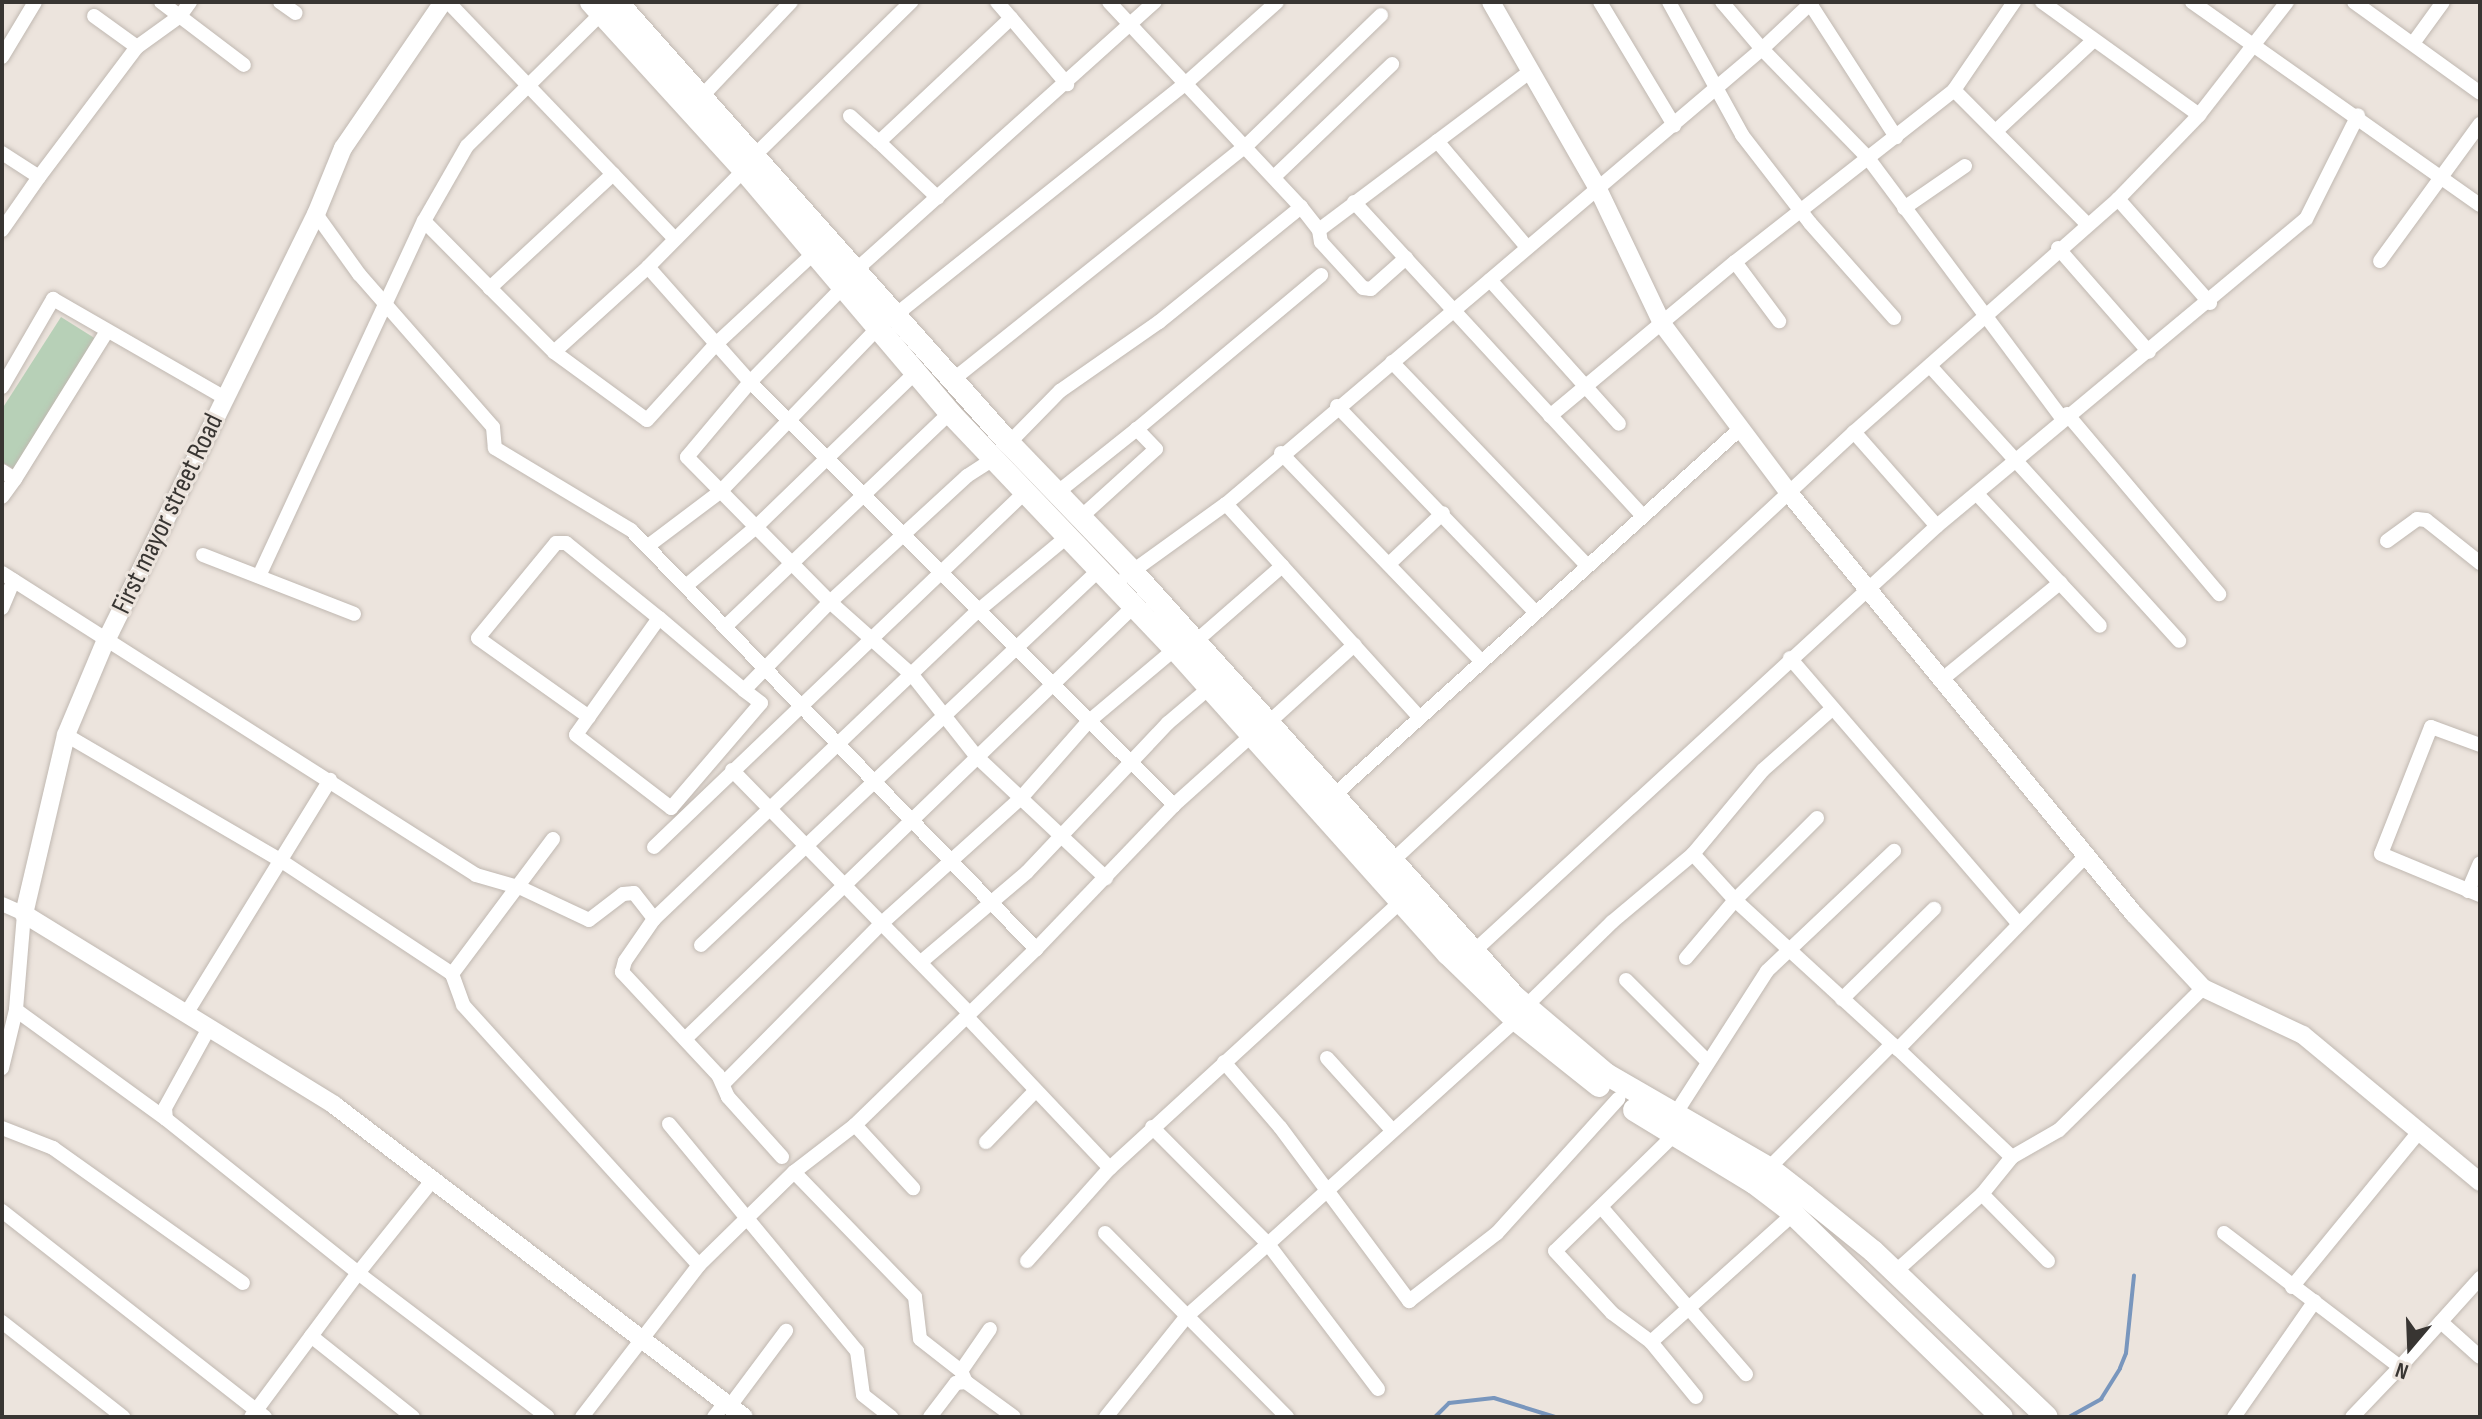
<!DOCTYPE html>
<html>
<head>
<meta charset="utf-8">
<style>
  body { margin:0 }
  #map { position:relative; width:2482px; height:1419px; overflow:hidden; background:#ece4dd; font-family:"Sofia Sans Condensed",sans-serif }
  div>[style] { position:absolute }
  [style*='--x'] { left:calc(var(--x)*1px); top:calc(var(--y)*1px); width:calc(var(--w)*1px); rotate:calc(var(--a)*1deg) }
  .green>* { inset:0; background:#b7d0b7 }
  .stream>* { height:4px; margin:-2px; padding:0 2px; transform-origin:2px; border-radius:2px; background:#7996bd }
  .roads { filter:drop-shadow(0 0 2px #c0b8b1) drop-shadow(0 0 2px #c0b8b1) }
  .street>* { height:14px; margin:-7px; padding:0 7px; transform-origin:7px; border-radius:7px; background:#fff }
  .secondary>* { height:18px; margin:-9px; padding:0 9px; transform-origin:9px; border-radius:9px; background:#fff }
  .primary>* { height:22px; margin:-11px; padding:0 11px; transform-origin:11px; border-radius:11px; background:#fff }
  span { translate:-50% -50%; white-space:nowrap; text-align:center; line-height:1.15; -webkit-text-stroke:6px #ece4dd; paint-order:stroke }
  .street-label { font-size:28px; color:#383532 }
  .frame { position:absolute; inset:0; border:4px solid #383532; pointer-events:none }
  .north { position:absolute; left:2370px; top:1307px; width:80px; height:80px; -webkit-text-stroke:6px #ece4dd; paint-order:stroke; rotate:199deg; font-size:22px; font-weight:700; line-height:32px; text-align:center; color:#383532 }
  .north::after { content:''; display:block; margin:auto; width:28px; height:36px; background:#383532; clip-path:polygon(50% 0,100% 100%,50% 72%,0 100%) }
</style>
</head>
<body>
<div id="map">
  <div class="green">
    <div style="clip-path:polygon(61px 317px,96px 339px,14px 469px,2px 462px,2px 409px)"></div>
  </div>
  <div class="stream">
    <div style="--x:1435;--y:1417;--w:20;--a:-45"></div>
    <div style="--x:1449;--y:1403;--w:45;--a:-6.3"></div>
    <div style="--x:1494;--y:1398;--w:64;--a:17.3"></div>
    <div style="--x:2069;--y:1417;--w:37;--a:-29"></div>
    <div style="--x:2101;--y:1399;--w:36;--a:-58"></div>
    <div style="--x:2120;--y:1368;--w:16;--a:-68"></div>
    <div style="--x:2126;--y:1353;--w:78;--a:-84.1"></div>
  </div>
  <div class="roads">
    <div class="street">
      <div style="--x:161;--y:2;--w:104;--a:37.2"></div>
      <div style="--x:280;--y:2;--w:19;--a:35"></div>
      <div style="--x:448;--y:2;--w:238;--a:46.2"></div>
      <div style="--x:997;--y:2;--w:21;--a:49"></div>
      <div style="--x:1109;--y:2;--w:281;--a:46.9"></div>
      <div style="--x:1600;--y:2;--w:144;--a:59"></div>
      <div style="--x:1669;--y:2;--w:152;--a:61.2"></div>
      <div style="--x:1742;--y:135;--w:111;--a:52.3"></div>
      <div style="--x:1810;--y:223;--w:127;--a:48.5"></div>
      <div style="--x:1722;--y:2;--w:62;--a:49.6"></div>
      <div style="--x:1762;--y:49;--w:69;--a:-43.2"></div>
      <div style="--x:1809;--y:2;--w:161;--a:57.2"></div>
      <div style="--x:2042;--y:2;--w:193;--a:35.7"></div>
      <div style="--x:2192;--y:2;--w:352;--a:35.2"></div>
      <div style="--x:2354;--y:2;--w:155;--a:35.8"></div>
      <div style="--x:94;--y:16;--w:53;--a:35.8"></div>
      <div style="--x:2414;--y:42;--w:49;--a:-54.1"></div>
      <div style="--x:2;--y:57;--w:64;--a:-59"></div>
      <div style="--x:1954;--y:90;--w:189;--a:45.2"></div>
      <div style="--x:703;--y:95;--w:128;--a:-46.6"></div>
      <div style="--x:850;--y:116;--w:39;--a:42"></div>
      <div style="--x:879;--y:142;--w:181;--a:-43.2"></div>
      <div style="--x:1011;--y:18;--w:87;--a:49.7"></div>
      <div style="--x:1997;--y:130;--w:132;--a:-42.9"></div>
      <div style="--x:1437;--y:141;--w:139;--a:49.7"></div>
      <div style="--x:879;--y:142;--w:81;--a:43.5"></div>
      <div style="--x:2;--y:153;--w:44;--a:33"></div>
      <div style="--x:39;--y:177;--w:163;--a:-53"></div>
      <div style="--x:137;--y:47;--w:53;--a:-35.8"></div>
      <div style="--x:180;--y:16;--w:17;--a:-54"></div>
      <div style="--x:757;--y:153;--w:216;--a:-44.4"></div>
      <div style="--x:1275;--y:176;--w:162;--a:-43.7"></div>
      <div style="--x:2118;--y:199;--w:139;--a:48.5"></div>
      <div style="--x:1354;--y:202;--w:425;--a:47.4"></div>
      <div style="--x:1904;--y:208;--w:74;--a:-34.5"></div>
      <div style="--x:316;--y:214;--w:74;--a:54.4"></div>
      <div style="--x:359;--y:274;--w:203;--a:48.8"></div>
      <div style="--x:493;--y:427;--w:21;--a:85"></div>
      <div style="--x:495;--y:448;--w:159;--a:31.1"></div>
      <div style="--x:631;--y:530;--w:583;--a:45.97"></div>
      <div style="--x:424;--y:221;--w:94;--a:45.4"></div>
      <div style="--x:2;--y:230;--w:65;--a:-55.1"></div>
      <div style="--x:1319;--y:230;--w:12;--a:81"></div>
      <div style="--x:1321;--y:242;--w:62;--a:47.6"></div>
      <div style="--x:1363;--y:288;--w:8;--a:7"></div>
      <div style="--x:1371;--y:289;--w:47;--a:-41.5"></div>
      <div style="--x:674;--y:238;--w:88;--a:-133.6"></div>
      <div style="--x:613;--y:174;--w:168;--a:137.2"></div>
      <div style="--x:490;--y:288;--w:91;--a:45"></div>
      <div style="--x:554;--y:352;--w:127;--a:-42.1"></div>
      <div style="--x:648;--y:267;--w:136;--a:-45.3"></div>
      <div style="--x:2058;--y:248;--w:138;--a:48.8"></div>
      <div style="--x:2380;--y:261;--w:170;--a:-53.9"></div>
      <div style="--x:1735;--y:262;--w:278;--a:-38.1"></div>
      <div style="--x:1954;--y:90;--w:107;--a:-55.7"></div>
      <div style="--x:648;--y:267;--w:154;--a:48.4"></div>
      <div style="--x:750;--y:382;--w:599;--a:44.93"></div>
      <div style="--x:857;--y:269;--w:400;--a:-41.9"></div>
      <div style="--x:1490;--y:280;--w:193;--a:48.1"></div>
      <div style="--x:848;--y:282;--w:140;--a:134.4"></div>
      <div style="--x:750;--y:382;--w:98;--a:130"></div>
      <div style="--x:687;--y:457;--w:204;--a:45.4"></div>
      <div style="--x:830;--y:602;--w:111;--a:41.7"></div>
      <div style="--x:913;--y:676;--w:103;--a:51.7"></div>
      <div style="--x:977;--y:757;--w:177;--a:43.2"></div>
      <div style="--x:898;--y:313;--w:367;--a:-38.6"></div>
      <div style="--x:1185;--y:84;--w:123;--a:-41.7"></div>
      <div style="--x:554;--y:352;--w:115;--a:36.2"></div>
      <div style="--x:647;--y:420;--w:103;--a:-47.8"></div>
      <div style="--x:716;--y:344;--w:134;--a:-42.9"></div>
      <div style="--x:1392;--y:362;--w:281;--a:46.2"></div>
      <div style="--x:1930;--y:366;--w:371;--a:47.8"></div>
      <div style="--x:955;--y:378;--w:372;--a:-38.6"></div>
      <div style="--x:1246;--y:146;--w:188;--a:-44.1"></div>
      <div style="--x:2;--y:387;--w:102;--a:-59.9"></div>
      <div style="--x:53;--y:299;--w:198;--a:29.9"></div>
      <div style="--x:1337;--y:406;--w:286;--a:46.1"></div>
      <div style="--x:2067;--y:414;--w:236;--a:49.8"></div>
      <div style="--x:1550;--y:416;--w:241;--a:-39.8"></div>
      <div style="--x:1735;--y:262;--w:74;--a:53.3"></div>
      <div style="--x:1854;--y:432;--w:125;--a:48.6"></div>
      <div style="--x:1009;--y:443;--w:73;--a:-45.6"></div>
      <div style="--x:1060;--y:391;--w:121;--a:-34.9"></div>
      <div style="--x:1159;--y:322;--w:183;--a:-39"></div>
      <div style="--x:1301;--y:207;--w:29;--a:52"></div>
      <div style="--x:1319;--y:230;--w:261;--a:-36.9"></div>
      <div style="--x:1281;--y:453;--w:289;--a:46.1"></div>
      <div style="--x:2;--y:471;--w:15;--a:32"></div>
      <div style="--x:15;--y:479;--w:172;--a:-58.1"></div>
      <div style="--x:1058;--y:492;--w:101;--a:-38.6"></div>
      <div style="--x:1977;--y:494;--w:180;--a:47"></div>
      <div style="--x:2;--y:497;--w:22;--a:-54"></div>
      <div style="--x:1226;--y:504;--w:287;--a:47.8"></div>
      <div style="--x:1081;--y:517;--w:101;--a:-42.2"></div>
      <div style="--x:1156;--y:449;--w:28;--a:-134"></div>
      <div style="--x:1137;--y:429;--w:240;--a:-39.9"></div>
      <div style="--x:2387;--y:541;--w:37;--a:-36"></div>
      <div style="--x:2417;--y:519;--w:9;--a:6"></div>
      <div style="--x:2426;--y:520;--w:69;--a:38.5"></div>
      <div style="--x:648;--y:546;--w:90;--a:-36.9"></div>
      <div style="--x:720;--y:492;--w:226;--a:-46.1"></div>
      <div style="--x:203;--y:555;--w:162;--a:21.3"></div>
      <div style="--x:1389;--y:564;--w:74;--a:-43.4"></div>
      <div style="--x:2;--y:573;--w:562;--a:32.5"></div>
      <div style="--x:476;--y:875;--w:47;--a:16.1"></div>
      <div style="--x:521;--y:888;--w:75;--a:25.2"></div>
      <div style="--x:589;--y:920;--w:43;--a:-37.4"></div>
      <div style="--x:623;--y:894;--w:11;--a:-5"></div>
      <div style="--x:634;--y:893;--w:33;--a:52"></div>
      <div style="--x:259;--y:576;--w:391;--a:-65.1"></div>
      <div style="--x:424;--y:221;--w:86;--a:-60.2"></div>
      <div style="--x:467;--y:146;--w:190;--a:-44.6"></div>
      <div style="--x:1126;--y:576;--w:123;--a:-35.8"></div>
      <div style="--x:1226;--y:504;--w:703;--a:-40.33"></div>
      <div style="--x:1762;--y:49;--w:152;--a:45.8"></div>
      <div style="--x:1868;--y:158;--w:324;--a:53.3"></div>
      <div style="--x:687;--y:585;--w:90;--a:-40"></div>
      <div style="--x:756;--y:527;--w:221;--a:-44.1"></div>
      <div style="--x:2;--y:608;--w:30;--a:-67"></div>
      <div style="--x:727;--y:625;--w:308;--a:-43.6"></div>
      <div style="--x:1195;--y:642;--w:116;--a:-41.1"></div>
      <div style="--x:1790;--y:658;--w:348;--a:49.3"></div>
      <div style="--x:1945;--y:677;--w:149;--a:-39.3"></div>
      <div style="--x:744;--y:690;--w:111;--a:-139.7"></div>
      <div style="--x:659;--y:618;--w:143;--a:125.4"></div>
      <div style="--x:576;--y:735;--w:120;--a:37.5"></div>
      <div style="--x:671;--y:808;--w:138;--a:-49.4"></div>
      <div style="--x:761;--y:703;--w:21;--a:-143"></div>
      <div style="--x:744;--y:690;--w:123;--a:-45.7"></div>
      <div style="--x:830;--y:602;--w:186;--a:-42.6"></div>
      <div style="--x:967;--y:476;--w:33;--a:-33"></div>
      <div style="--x:589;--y:717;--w:136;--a:-144.6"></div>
      <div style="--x:478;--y:638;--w:123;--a:-50.6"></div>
      <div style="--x:556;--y:543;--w:10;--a:0"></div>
      <div style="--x:566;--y:543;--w:119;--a:38.9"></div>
      <div style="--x:1267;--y:724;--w:118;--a:-42.2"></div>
      <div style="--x:66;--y:735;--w:248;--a:30.3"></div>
      <div style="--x:280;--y:860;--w:206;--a:33.5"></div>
      <div style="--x:2480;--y:745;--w:52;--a:-159.8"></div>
      <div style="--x:2431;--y:727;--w:136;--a:111.5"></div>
      <div style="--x:2381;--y:854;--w:107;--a:22.5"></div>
      <div style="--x:732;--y:770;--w:339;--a:45.7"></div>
      <div style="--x:1331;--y:798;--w:551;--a:-42.06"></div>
      <div style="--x:553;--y:839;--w:169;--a:126.8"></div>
      <div style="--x:452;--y:974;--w:33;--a:70"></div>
      <div style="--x:463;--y:1005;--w:351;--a:47.8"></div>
      <div style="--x:654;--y:847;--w:512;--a:-43.73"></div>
      <div style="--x:1693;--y:854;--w:62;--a:47.6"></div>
      <div style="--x:1735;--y:900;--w:213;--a:42.5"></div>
      <div style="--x:1389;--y:864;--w:635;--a:-42.89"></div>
      <div style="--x:1854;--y:432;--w:352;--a:-41.4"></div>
      <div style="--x:2118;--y:199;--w:117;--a:-46"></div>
      <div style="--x:2199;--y:115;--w:143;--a:-52.1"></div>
      <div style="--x:2468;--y:891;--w:30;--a:-67"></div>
      <div style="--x:2;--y:904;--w:24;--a:24"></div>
      <div style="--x:24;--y:914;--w:96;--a:94.8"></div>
      <div style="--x:16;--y:1010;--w:60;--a:103.6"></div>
      <div style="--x:701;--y:945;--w:547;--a:-43.3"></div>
      <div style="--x:1472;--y:953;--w:631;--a:-42.56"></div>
      <div style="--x:1937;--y:526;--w:480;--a:-39.8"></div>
      <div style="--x:2306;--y:219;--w:116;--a:-63.4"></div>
      <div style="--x:1686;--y:958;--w:76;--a:-49.8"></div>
      <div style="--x:1735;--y:900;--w:116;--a:-45"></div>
      <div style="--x:921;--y:962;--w:139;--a:-40.3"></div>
      <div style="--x:1027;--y:872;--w:205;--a:-46.6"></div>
      <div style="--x:1168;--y:723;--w:52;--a:-40.4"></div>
      <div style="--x:1626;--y:980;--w:115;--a:45"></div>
      <div style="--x:1842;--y:999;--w:129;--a:-44.4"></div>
      <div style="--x:1526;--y:1006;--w:120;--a:-44.3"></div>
      <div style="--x:1612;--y:922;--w:106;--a:-40"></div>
      <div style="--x:1693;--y:854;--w:109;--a:-50.2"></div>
      <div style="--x:1763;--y:770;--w:92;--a:-41.5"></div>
      <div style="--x:16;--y:1010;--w:185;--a:36"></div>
      <div style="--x:186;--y:1014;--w:275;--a:-58.4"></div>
      <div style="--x:967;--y:1017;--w:208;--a:46.6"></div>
      <div style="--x:1110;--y:1168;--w:394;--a:-42.5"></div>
      <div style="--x:209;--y:1028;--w:91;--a:118.8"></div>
      <div style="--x:165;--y:1108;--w:11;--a:85"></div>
      <div style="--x:166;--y:1119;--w:246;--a:38.7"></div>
      <div style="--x:358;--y:1273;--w:179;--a:126.6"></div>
      <div style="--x:685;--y:1039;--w:624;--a:-43.96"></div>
      <div style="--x:1898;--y:1049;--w:157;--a:43.5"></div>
      <div style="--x:2012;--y:1157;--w:48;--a:129"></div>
      <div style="--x:1327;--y:1058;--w:98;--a:47.9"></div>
      <div style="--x:1224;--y:1062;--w:86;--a:49.3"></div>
      <div style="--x:1280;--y:1127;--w:217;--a:53.4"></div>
      <div style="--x:1409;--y:1301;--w:111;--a:-37.7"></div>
      <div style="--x:1497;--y:1233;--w:181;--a:-47.9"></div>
      <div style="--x:723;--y:1084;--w:226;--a:-45.4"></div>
      <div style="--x:882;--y:923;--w:187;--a:-42"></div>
      <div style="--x:1021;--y:798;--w:101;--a:-48.6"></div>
      <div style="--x:1088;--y:722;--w:114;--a:-40"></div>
      <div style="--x:1674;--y:1116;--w:172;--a:-57.3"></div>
      <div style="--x:1767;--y:971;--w:175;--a:-43.4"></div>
      <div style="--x:669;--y:1124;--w:295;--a:50.4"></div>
      <div style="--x:857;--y:1351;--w:44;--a:82.2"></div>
      <div style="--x:863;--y:1395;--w:36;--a:38"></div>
      <div style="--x:855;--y:1125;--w:86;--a:47.4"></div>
      <div style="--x:1152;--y:1127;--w:165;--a:45.2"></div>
      <div style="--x:1268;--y:1244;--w:334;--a:-42.1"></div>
      <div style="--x:2;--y:1128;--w:55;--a:21.4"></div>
      <div style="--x:53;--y:1148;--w:233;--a:35.4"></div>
      <div style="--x:1674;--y:1135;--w:166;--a:135.7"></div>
      <div style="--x:1555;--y:1251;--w:84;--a:47.4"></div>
      <div style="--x:1612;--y:1313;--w:49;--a:36.6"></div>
      <div style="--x:1651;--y:1342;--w:71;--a:50.7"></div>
      <div style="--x:986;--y:1142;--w:71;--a:-46.1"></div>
      <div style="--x:782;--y:1157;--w:81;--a:-132"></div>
      <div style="--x:728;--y:1097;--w:24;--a:-114"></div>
      <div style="--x:718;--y:1075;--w:141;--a:-133"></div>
      <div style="--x:622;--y:972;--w:11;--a:-75"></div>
      <div style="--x:625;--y:961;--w:51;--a:-55.4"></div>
      <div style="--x:654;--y:919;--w:448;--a:-43.6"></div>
      <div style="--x:979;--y:610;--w:116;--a:-39.7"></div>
      <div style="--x:2012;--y:1157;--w:54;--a:-29.9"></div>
      <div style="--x:2059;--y:1130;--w:202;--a:-44.6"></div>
      <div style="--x:794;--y:1172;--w:174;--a:45.9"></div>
      <div style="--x:915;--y:1297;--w:42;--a:83.2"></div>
      <div style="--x:920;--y:1339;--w:52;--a:38"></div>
      <div style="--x:961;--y:1371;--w:12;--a:66"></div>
      <div style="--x:1763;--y:1174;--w:183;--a:-45.2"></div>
      <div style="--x:1892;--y:1044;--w:8;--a:40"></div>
      <div style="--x:1898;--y:1049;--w:269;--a:-45.8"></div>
      <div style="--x:431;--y:1182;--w:117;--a:128.7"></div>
      <div style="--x:358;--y:1273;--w:238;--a:37.2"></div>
      <div style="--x:1602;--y:1208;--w:220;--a:49.1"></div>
      <div style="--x:2;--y:1211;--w:334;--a:38.1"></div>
      <div style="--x:1105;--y:1233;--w:259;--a:45.3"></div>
      <div style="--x:2224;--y:1233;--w:221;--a:37.3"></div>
      <div style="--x:2400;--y:1367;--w:69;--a:133.8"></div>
      <div style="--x:1027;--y:1261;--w:125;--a:-48.3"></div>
      <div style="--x:1895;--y:1272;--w:117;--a:-41.9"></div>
      <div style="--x:1982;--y:1194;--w:94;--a:45.4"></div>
      <div style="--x:2292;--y:1287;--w:199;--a:-50.7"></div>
      <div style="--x:2;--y:1322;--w:154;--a:38.1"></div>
      <div style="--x:2441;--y:1322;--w:52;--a:41.9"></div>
      <div style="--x:311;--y:1336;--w:130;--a:38.5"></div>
      <div style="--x:1651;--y:1342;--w:191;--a:-42"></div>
      <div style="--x:2400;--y:1367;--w:120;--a:-48"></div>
      <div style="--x:961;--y:1371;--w:51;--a:-55.4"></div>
      <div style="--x:730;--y:1406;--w:94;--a:-53.3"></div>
      <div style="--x:582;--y:1417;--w:192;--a:-52.4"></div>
      <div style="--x:699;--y:1265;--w:133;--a:-44.4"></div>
      <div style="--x:794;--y:1172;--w:77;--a:-37.6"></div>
      <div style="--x:855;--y:1125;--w:252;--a:-44.2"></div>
      <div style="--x:1036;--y:949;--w:199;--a:-46.2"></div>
      <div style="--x:1174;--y:805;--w:103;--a:-41.9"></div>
      <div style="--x:714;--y:1417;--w:18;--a:-52"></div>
      <div style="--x:930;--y:1417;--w:43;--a:-52.6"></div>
      <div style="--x:956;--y:1383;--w:10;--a:-6"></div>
      <div style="--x:966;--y:1382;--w:59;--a:36.1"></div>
      <div style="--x:1106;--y:1417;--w:129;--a:-51.3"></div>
      <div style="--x:1187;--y:1316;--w:108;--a:-41.6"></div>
      <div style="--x:1268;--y:1244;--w:182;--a:52.8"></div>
      <div style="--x:2234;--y:1417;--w:141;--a:-55.1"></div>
    </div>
    <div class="secondary">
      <div style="--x:443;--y:2;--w:177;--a:124.4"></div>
      <div style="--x:343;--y:148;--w:71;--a:112.2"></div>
      <div style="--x:316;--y:214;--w:477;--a:116.2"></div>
      <div style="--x:105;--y:642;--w:101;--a:112.8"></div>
      <div style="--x:66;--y:735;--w:184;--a:103.2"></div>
      <div style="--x:24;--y:914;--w:364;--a:31.6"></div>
      <div style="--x:334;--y:1105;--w:515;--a:37.27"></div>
      <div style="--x:1491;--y:2;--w:215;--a:60.2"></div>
      <div style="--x:1598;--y:189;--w:151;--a:64.5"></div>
      <div style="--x:1663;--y:325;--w:210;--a:53.1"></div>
      <div style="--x:1789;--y:493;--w:544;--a:50.67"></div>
      <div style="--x:2134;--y:914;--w:101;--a:47"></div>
      <div style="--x:2203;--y:988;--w:110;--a:25.2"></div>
      <div style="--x:2303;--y:1035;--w:230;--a:39.7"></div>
    </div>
    <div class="primary">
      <div style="--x:591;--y:2;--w:227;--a:47.7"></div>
      <div style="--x:744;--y:170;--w:319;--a:49.7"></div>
      <div style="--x:950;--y:413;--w:326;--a:46.4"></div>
      <div style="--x:1175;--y:649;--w:408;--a:48.2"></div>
      <div style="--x:1447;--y:953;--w:96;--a:44.2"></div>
      <div style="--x:1516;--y:1020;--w:106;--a:38.5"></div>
      <div style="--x:617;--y:2;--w:590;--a:48.37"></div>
      <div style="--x:1009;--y:443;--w:178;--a:46.1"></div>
      <div style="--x:1132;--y:571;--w:573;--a:48.04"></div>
      <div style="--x:1515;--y:997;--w:119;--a:40.2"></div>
      <div style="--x:1606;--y:1074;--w:188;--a:30"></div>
      <div style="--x:1769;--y:1168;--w:46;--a:37.9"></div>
      <div style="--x:1805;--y:1196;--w:87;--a:39"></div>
      <div style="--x:1873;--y:1251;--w:240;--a:43.7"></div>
      <div style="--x:1634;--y:1110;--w:140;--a:31.3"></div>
      <div style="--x:1754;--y:1183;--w:43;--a:37.4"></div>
      <div style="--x:1788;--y:1209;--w:298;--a:44.2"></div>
    </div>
  </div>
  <div class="street-label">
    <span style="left:168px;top:514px;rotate:-64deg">First mayor street Road</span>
  </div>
  <div class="frame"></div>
  <div class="north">N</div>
</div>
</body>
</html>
